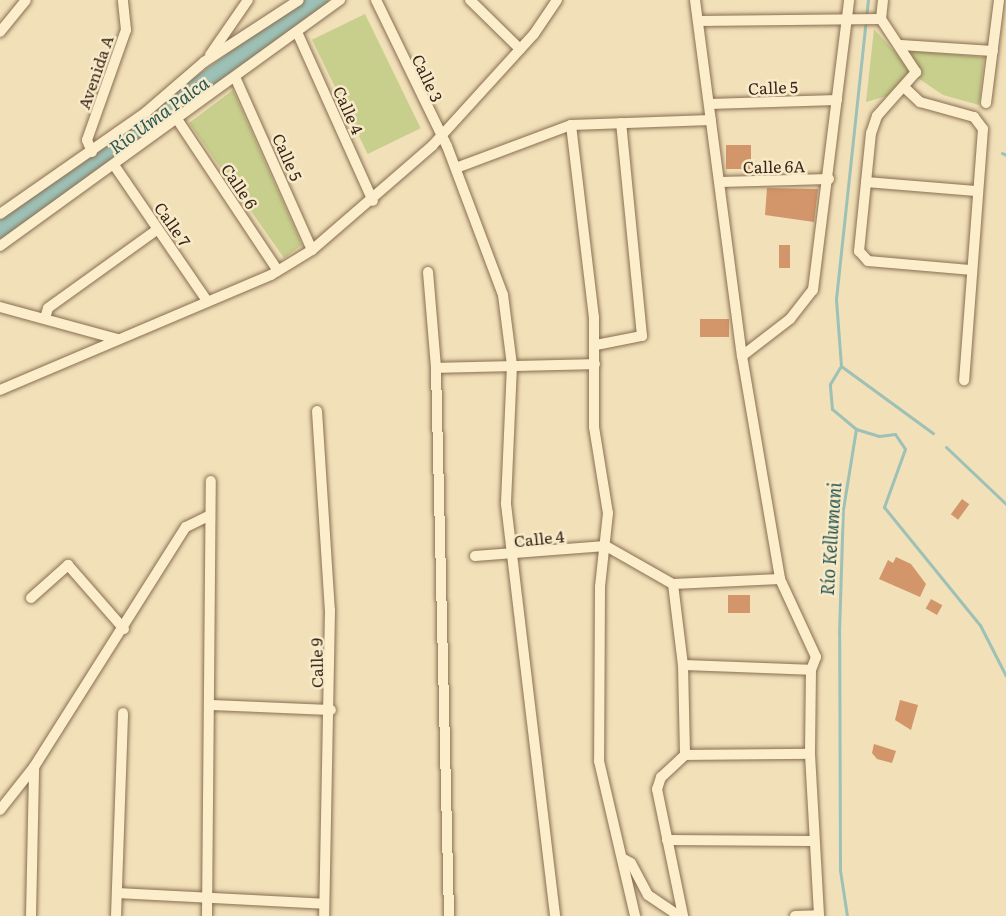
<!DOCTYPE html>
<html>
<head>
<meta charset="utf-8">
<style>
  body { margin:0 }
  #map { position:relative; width:1006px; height:916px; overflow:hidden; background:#f1e0b8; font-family:Literata,serif }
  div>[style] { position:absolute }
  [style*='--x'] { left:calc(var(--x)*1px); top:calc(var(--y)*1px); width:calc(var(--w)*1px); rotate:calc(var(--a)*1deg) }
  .green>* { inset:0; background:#c8cf8c; transform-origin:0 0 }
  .stream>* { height:3px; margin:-1.5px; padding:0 1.5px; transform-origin:1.5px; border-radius:1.5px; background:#9dc1b6 }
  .river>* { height:20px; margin:-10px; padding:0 10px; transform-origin:10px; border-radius:10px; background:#9dc1b6 }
  .building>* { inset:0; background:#d3956a; transform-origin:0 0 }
  .roads { filter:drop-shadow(0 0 2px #886e52) drop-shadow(0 0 2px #886e52) }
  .minor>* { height:10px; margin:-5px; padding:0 5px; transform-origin:5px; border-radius:5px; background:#fcedcb }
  span { translate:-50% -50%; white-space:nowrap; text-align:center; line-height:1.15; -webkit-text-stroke:5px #f8eac8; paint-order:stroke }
  .street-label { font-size:16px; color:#362619 }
  .water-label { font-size:18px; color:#265753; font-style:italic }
</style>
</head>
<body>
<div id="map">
  <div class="green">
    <div style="left:365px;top:14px;width:127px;height:59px;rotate:64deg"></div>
    <div style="clip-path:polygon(874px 29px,911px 70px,887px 96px,866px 102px)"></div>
    <div style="clip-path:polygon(911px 51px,984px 57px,979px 105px,943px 95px,918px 78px)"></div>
    <div style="clip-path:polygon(233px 90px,302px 245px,284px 258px,189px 123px)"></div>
  </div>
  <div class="stream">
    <div style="--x:1002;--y:153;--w:4;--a:27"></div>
    <div style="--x:841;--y:366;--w:114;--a:36.1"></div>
    <div style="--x:856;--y:429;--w:24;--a:17"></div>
    <div style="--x:879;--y:436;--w:16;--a:-7"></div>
    <div style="--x:895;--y:434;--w:18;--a:56"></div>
    <div style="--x:905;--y:449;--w:62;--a:109.9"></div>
    <div style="--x:884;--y:507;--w:152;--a:50.9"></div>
    <div style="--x:980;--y:625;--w:57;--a:63"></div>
    <div style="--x:946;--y:447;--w:83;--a:43.5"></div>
    <div style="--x:847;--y:916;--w:47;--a:-98.7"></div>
    <div style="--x:840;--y:870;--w:237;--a:-90.2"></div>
    <div style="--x:839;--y:633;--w:124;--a:-88.2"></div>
    <div style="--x:843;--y:509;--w:81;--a:-80.8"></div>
    <div style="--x:856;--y:429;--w:31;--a:-140"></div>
    <div style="--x:832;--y:409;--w:25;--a:-95"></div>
    <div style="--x:830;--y:384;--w:21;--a:-59"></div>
    <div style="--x:841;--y:366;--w:67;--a:-94.3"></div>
    <div style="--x:836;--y:299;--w:301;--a:-83.9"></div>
  </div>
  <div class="river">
    <div style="--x:0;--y:230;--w:393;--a:-35.8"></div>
  </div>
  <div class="building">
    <div style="left:751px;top:145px;width:24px;height:25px;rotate:90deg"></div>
    <div style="clip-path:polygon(767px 188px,818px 189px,814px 222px,765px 215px)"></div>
    <div style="left:779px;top:245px;width:11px;height:23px"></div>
    <div style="left:700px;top:319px;width:29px;height:18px"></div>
    <div style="left:962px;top:499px;width:9px;height:19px;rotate:36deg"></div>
    <div style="clip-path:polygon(896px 557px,911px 564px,926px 584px,920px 597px,879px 579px,888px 560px,893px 563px)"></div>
    <div style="left:728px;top:595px;width:22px;height:18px"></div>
    <div style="left:931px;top:599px;width:13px;height:11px;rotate:29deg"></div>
    <div style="clip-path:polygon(900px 700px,918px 705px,911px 730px,895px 720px)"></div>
    <div style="clip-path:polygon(874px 744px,896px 751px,892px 763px,877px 759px,872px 753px)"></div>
  </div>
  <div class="roads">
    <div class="minor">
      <div style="--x:376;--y:0;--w:162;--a:64.1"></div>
      <div style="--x:447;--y:146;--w:159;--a:69.4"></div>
      <div style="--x:503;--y:295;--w:71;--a:82.7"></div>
      <div style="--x:512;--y:365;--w:139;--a:92.5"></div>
      <div style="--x:506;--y:504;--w:415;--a:83.2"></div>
      <div style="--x:470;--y:0;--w:70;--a:44.4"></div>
      <div style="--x:695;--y:0;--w:359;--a:82.5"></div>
      <div style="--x:742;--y:356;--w:226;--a:80.3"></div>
      <div style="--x:780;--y:579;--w:86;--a:65.2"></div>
      <div style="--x:816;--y:657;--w:14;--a:111"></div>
      <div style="--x:811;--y:670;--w:84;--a:90.7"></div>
      <div style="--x:810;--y:754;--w:162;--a:86.8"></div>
      <div style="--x:883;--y:0;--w:19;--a:96"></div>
      <div style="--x:881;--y:19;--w:64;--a:56.6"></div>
      <div style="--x:916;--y:72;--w:59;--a:131.6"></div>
      <div style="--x:877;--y:116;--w:18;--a:109"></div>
      <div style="--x:871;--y:133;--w:119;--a:95.8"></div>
      <div style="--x:859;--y:251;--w:13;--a:48"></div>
      <div style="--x:868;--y:261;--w:102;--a:5"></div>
      <div style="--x:698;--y:21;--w:183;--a:-0.6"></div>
      <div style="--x:0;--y:32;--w:41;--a:-50.9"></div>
      <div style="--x:297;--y:32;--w:185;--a:65.8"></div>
      <div style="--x:901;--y:45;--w:92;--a:3.7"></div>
      <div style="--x:210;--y:55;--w:67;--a:-55.4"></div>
      <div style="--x:235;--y:77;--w:189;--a:66"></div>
      <div style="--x:905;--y:88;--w:21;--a:43"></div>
      <div style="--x:920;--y:102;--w:56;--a:15.5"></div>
      <div style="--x:974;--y:117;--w:15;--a:53"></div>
      <div style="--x:983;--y:129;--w:252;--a:94.3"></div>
      <div style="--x:986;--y:103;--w:104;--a:-82.8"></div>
      <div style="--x:709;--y:104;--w:128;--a:-1.8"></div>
      <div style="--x:177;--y:119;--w:182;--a:56.4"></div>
      <div style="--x:571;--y:125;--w:193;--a:83.2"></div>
      <div style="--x:594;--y:317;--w:110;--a:90"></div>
      <div style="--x:594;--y:427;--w:87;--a:80.8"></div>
      <div style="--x:608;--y:513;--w:74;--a:96.2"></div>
      <div style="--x:600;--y:587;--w:174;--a:90.3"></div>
      <div style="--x:599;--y:761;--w:159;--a:76.9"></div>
      <div style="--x:92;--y:152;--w:13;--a:-113"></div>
      <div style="--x:87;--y:140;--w:117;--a:-70.5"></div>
      <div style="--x:126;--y:30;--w:30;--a:-96"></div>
      <div style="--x:114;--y:165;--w:165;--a:55.6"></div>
      <div style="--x:456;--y:168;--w:123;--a:-20.5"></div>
      <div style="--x:571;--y:125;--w:140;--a:-2"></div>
      <div style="--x:720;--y:182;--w:109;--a:-1.6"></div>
      <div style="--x:866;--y:182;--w:110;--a:4.7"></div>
      <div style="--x:0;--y:214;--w:178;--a:-34.9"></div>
      <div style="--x:146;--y:112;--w:77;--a:-40.8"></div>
      <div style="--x:204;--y:62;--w:113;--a:-33.1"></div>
      <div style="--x:0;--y:246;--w:420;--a:-35.9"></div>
      <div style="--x:428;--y:272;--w:96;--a:85.2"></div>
      <div style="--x:436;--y:368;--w:548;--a:88.64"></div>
      <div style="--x:0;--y:307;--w:121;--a:15.3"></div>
      <div style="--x:45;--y:318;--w:10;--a:-73"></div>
      <div style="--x:48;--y:308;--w:135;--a:-35.7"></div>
      <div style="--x:596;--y:345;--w:47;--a:-11.1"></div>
      <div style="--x:642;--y:336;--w:214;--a:-95.6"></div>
      <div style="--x:742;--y:356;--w:61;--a:-37.6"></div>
      <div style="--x:790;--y:319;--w:37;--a:-52"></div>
      <div style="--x:813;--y:290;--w:292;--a:-82.9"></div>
      <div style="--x:436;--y:368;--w:159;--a:-1.4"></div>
      <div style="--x:0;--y:390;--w:294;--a:-23"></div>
      <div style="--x:271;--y:275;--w:48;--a:-31.4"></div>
      <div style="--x:312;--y:250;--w:159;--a:-40.9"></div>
      <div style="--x:432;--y:146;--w:151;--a:-47.7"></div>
      <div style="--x:534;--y:34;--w:41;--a:-55.9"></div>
      <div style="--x:317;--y:411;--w:199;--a:86.3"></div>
      <div style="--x:330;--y:610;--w:306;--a:91.1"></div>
      <div style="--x:475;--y:556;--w:131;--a:-4.4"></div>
      <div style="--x:606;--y:546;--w:77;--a:29.6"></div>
      <div style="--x:673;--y:584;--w:107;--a:-2.7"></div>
      <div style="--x:673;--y:584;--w:82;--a:83"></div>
      <div style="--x:683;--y:665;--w:90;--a:88.7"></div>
      <div style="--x:685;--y:755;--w:33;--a:137"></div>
      <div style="--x:661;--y:777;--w:13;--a:108"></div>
      <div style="--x:657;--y:789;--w:130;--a:78.4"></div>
      <div style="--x:31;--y:598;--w:50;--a:-41.7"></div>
      <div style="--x:68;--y:565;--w:85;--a:48.8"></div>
      <div style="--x:683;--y:665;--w:128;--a:2.2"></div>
      <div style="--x:211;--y:705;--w:120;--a:2.4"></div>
      <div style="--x:685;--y:755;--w:125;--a:-0.5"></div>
      <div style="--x:0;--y:810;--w:55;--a:-51.7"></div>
      <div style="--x:34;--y:767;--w:284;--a:-57.7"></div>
      <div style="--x:186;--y:527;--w:25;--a:-26"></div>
      <div style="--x:667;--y:840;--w:145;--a:0.4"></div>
      <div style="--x:622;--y:858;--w:10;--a:29"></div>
      <div style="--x:631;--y:863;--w:36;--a:62"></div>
      <div style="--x:648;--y:895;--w:37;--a:34"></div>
      <div style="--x:117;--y:893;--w:207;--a:3"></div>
      <div style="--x:31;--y:916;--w:149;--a:-88.8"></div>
      <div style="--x:116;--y:916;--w:203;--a:-88"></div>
      <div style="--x:207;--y:916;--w:435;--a:-89.5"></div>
      <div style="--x:795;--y:916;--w:23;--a:-2"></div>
    </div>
  </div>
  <div class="street-label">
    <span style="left:95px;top:72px;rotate:-71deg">Avenida A</span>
    <span style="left:428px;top:78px;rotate:65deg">Calle 3</span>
    <span style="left:773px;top:87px;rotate:-2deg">Calle 5</span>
    <span style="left:349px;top:110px;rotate:66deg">Calle 4</span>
    <span style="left:288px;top:157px;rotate:66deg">Calle 5</span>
    <span style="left:774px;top:166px;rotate:-1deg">Calle 6A</span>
    <span style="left:240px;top:186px;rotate:56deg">Calle 6</span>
    <span style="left:173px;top:224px;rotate:55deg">Calle 7</span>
    <span style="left:539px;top:538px;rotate:-6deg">Calle 4</span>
    <span style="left:316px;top:663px;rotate:-91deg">Calle 9</span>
  </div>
  <div class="water-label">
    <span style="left:159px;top:115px;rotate:-36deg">Río Uma Palca</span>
    <span style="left:831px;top:539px;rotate:-86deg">Río Kellumani</span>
  </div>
</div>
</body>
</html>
